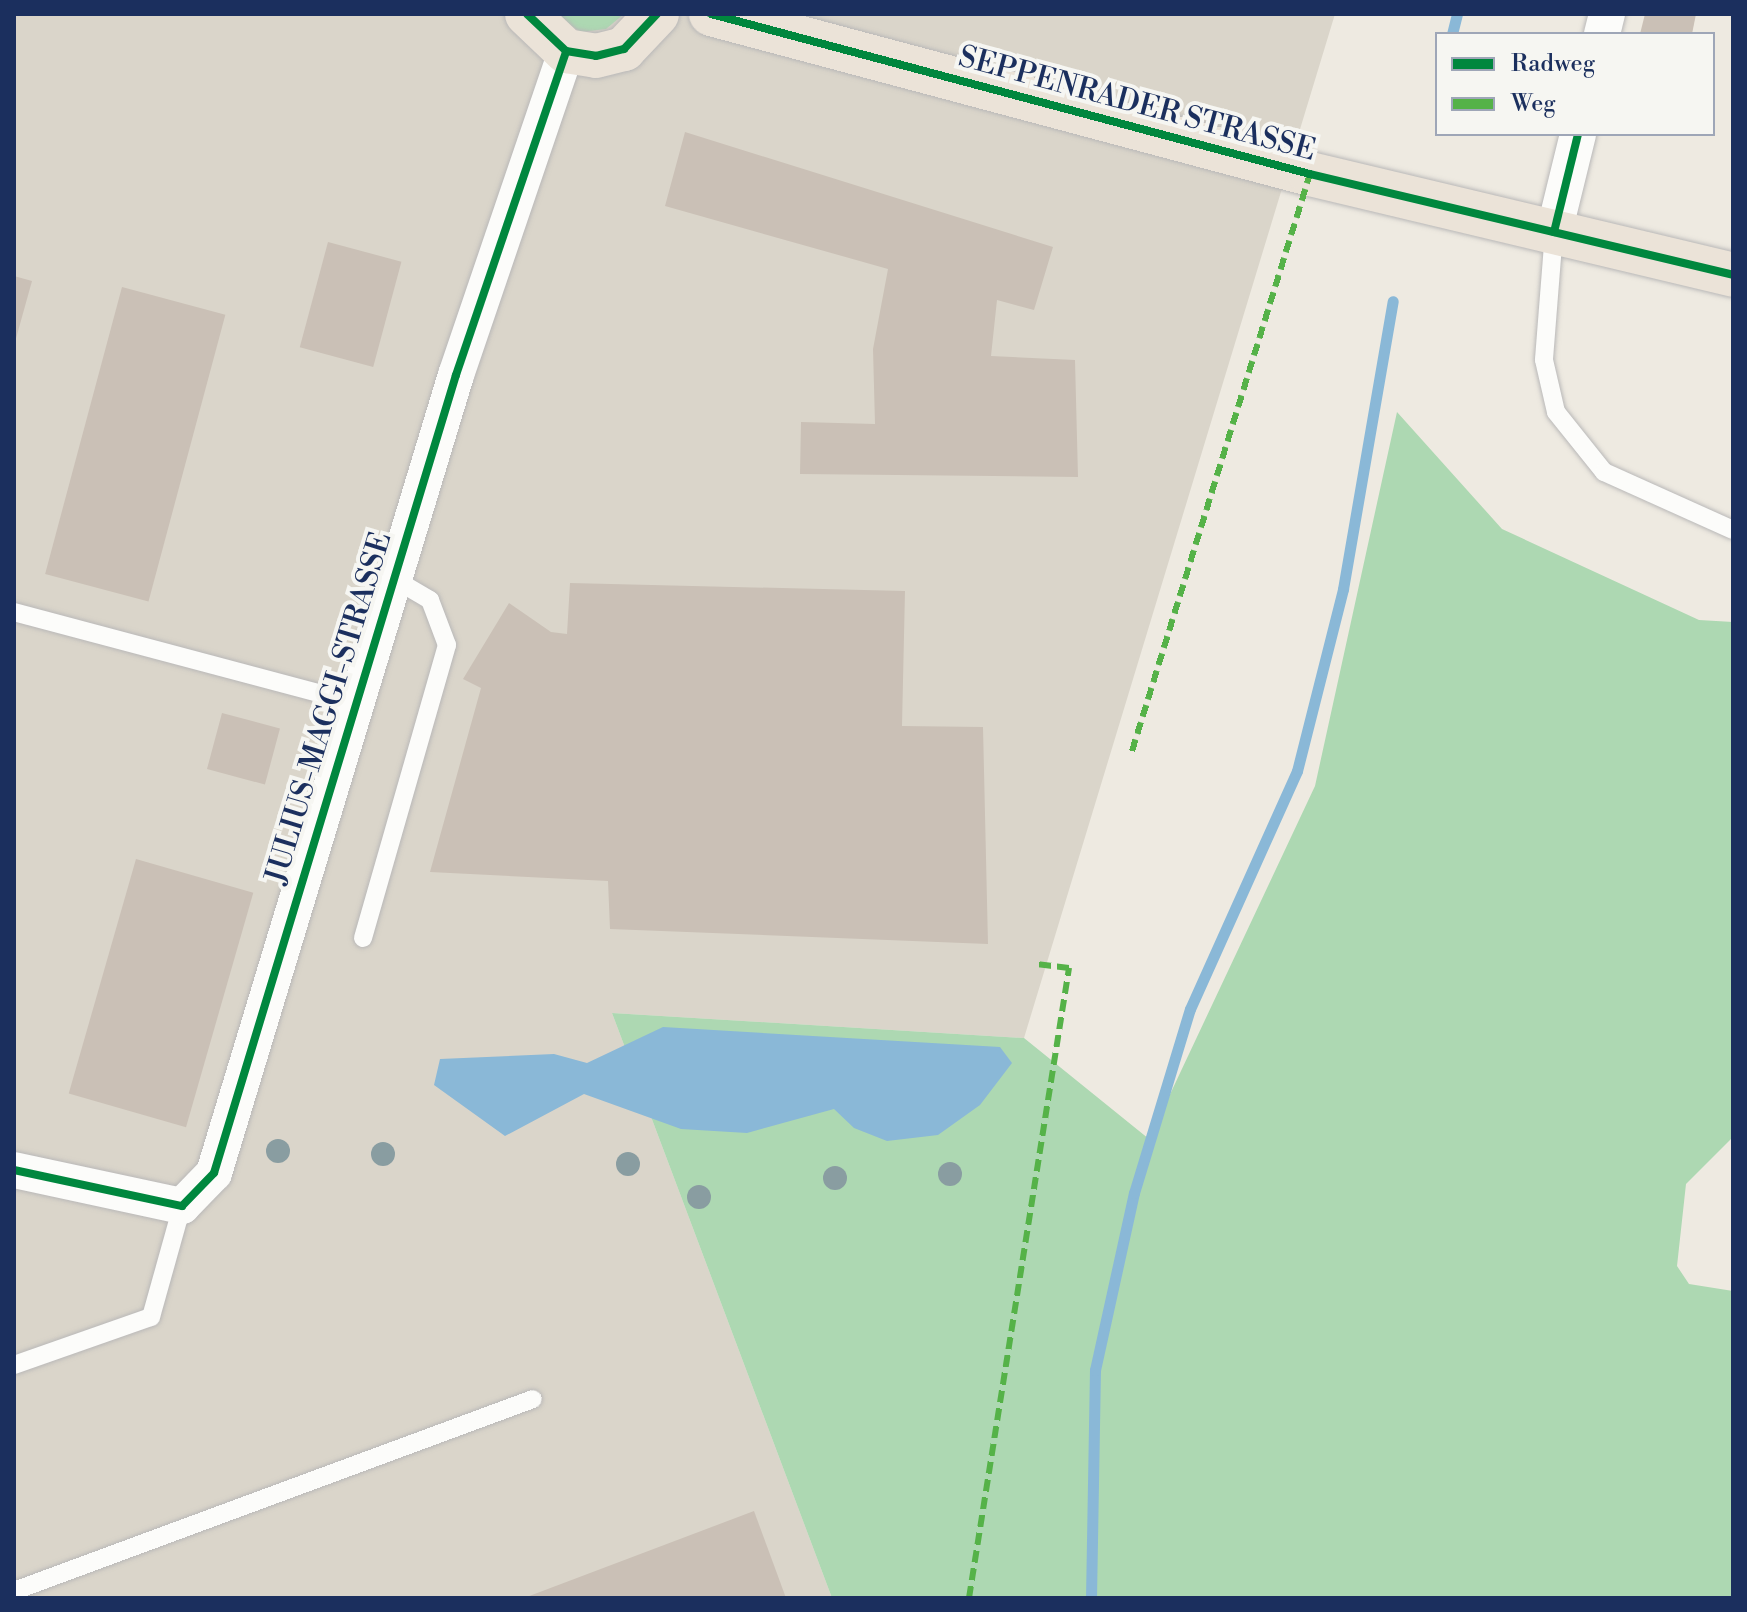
<!DOCTYPE html>
<html>
<head>
<meta charset="utf-8">
<style>
  body { margin:0 }
  #map { position:relative; width:1747px; height:1612px; overflow:hidden; background:#eeeae1; font-family:"Libre Bodoni",serif }
  div>[style] { position:absolute }
  [style*='--x'] { left:calc(var(--x)*1px); top:calc(var(--y)*1px); width:calc(var(--w)*1px); rotate:calc(var(--a)*1deg) }
  .industrial>* { inset:0; background:#dad5ca }
  .green>* { inset:0; background:#add8b2 }
  .water>* { inset:0; background:#8ab8d7 }
  .stream>* { height:11px; margin:-5.5px; padding:0 5.5px; transform-origin:5.5px; border-radius:5.5px; background:#8ab8d7 }
  .building>* { inset:0; background:#cac0b6; transform-origin:0 0 }
  .roads { filter:drop-shadow(0 0 2px #b9b8b8) drop-shadow(0 0 2px #b9b8b8) }
  .service>* { height:18px; margin:-9px; padding:0 9px; transform-origin:9px; border-radius:9px; background:#fcfcfa }
  .minor>* { height:36px; margin:-18px; padding:0 18px; transform-origin:18px; border-radius:18px; background:#fcfcfa }
  .primary>* { height:44px; margin:-22px; padding:0 22px; transform-origin:22px; border-radius:22px; background:#ebe3d8 }
  .quiet>* { height:6px; margin-top:-3px; transform-origin:0; background:repeating-linear-gradient(90deg,#55b248 0 12px,transparent 0 18px) }
  .cycleway>* { height:8px; margin:-4px; padding:0 4px; transform-origin:4px; border-radius:4px; background:#00873e }
  .trees>* { width:24px; height:24px; margin:-12px; border-radius:50%; background:#899da1 }
  span { translate:-50% -50%; white-space:nowrap; text-align:center; line-height:1.15; -webkit-text-stroke:8px #f6f6f2; paint-order:stroke }
  .street-label { font-size:30px; color:#1b2f5e }
  .frame { position:absolute; inset:0; border:16px solid #1b2f5e; pointer-events:none }
  .legend { position:absolute; left:1435px; top:32px; width:280px; height:104px; box-sizing:border-box; background:#f6f6f2; border:2px solid #9ea6b7; margin:0; padding:10px 14px; list-style:none; font-size:24px; color:#1b2f5e }
  .legend li { display:flex; align-items:center; gap:16px; height:40px }
  .legend b { width:40px; border:2px solid #9ea6b7 }
</style>
</head>
<body>
<div id="map">
  <div class="industrial">
    <div style="clip-path:polygon(14px 14px,1335px 14px,1024px 1038px,612px 1013px,832px 1598px,14px 1598px)"></div>
  </div>
  <div class="green">
    <div style="clip-path:polygon(552px 14px,624px 14px,606px 29px,581px 32px)"></div>
    <div style="clip-path:polygon(1397px 412px,1502px 529px,1699px 620px,1733px 622px,1733px 1137px,1686px 1184px,1677px 1266px,1689px 1284px,1733px 1291px,1733px 1598px,832px 1598px,612px 1013px,1024px 1038px,1149px 1139px,1315px 786px)"></div>
  </div>
  <div class="water">
    <div style="clip-path:polygon(663px 1027px,1000px 1047px,1012px 1063px,980px 1105px,938px 1135px,887px 1141px,854px 1128px,834px 1109px,747px 1133px,681px 1129px,584px 1094px,505px 1136px,434px 1085px,440px 1059px,554px 1054px,587px 1063px)"></div>
  </div>
  <div class="stream">
    <div style="--x:1452;--y:34;--w:21;--a:-76"></div>
    <div style="--x:1091;--y:1598;--w:228;--a:-89"></div>
    <div style="--x:1095;--y:1370;--w:181;--a:-77.6"></div>
    <div style="--x:1134;--y:1193;--w:192;--a:-73.1"></div>
    <div style="--x:1190;--y:1009;--w:261;--a:-65.8"></div>
    <div style="--x:1297;--y:771;--w:188;--a:-75.8"></div>
    <div style="--x:1343;--y:589;--w:292;--a:-80.2"></div>
  </div>
  <div class="building">
    <div style="clip-path:polygon(1645px 14px,1696px 14px,1692px 34px,1640px 34px)"></div>
    <div style="clip-path:polygon(685px 132px,1053px 247px,1034px 310px,997px 300px,991px 356px,1075px 360px,1078px 477px,800px 474px,801px 422px,875px 424px,873px 349px,888px 269px,665px 206px)"></div>
    <div style="left:328px;top:242px;width:76px;height:109px;rotate:15deg"></div>
    <div style="clip-path:polygon(14px 276px,32px 281px,15px 342px,14px 342px)"></div>
    <div style="left:122px;top:287px;width:107px;height:297px;rotate:15deg"></div>
    <div style="clip-path:polygon(570px 583px,905px 591px,902px 726px,983px 727px,988px 944px,610px 929px,608px 881px,430px 872px,481px 688px,463px 679px,509px 603px,551px 632px,567px 634px)"></div>
    <div style="left:222px;top:713px;width:60px;height:58px;rotate:15deg"></div>
    <div style="left:136px;top:859px;width:122px;height:244px;rotate:16deg"></div>
    <div style="clip-path:polygon(754px 1511px,786px 1598px,524px 1598px)"></div>
  </div>
  <div class="roads">
    <div class="service">
      <div style="--x:1554;--y:232;--w:128;--a:94.5"></div>
      <div style="--x:1544;--y:360;--w:53;--a:77"></div>
      <div style="--x:1556;--y:412;--w:77;--a:51.3"></div>
      <div style="--x:1604;--y:472;--w:141;--a:24.2"></div>
      <div style="--x:14;--y:612;--w:354;--a:14.9"></div>
      <div style="--x:363;--y:938;--w:305;--a:-74"></div>
      <div style="--x:447;--y:645;--w:48;--a:-110.7"></div>
      <div style="--x:430;--y:600;--w:42;--a:-149.7"></div>
      <div style="--x:14;--y:1365;--w:145;--a:-19.3"></div>
      <div style="--x:151;--y:1317;--w:115;--a:-74.4"></div>
      <div style="--x:14;--y:1591;--w:553;--a:-20.3"></div>
    </div>
    <div class="minor">
      <div style="--x:1602;--y:34;--w:21;--a:-76"></div>
      <div style="--x:1554;--y:232;--w:101;--a:-76.2"></div>
      <div style="--x:14;--y:1170;--w:172;--a:12.1"></div>
      <div style="--x:182;--y:1206;--w:46;--a:-45.9"></div>
      <div style="--x:214;--y:1173;--w:834;--a:-73.13"></div>
      <div style="--x:456;--y:375;--w:342;--a:-71.2"></div>
    </div>
    <div class="primary">
      <div style="--x:527;--y:14;--w:54;--a:43.5"></div>
      <div style="--x:566;--y:51;--w:30;--a:9"></div>
      <div style="--x:596;--y:56;--w:29;--a:-14"></div>
      <div style="--x:624;--y:49;--w:48;--a:-46.7"></div>
      <div style="--x:711;--y:14;--w:620;--a:14.96"></div>
      <div style="--x:1310;--y:174;--w:435;--a:13.4"></div>
    </div>
  </div>
  <div class="quiet">
    <div style="--x:1132;--y:751;--w:604;--a:-72.86"></div>
    <div style="--x:969;--y:1598;--w:638;--a:-80.98"></div>
    <div style="--x:1069;--y:968;--w:35;--a:-173"></div>
  </div>
  <div class="cycleway">
    <div style="--x:527;--y:14;--w:54;--a:43.5"></div>
    <div style="--x:566;--y:51;--w:30;--a:9"></div>
    <div style="--x:596;--y:56;--w:29;--a:-14"></div>
    <div style="--x:624;--y:49;--w:48;--a:-46.7"></div>
    <div style="--x:711;--y:14;--w:620;--a:14.96"></div>
    <div style="--x:1310;--y:174;--w:435;--a:13.4"></div>
    <div style="--x:1554;--y:232;--w:101;--a:-76.2"></div>
    <div style="--x:14;--y:1170;--w:172;--a:12.1"></div>
    <div style="--x:182;--y:1206;--w:46;--a:-45.9"></div>
    <div style="--x:214;--y:1173;--w:834;--a:-73.13"></div>
    <div style="--x:456;--y:375;--w:342;--a:-71.2"></div>
  </div>
  <div class="trees">
    <div style="left:278px;top:1151px"></div>
    <div style="left:383px;top:1154px"></div>
    <div style="left:628px;top:1164px"></div>
    <div style="left:950px;top:1174px"></div>
    <div style="left:835px;top:1178px"></div>
    <div style="left:699px;top:1197px"></div>
  </div>
  <div class="street-label">
    <span style="left:1137px;top:104px;rotate:15deg">SEPPENRADER STRASSE</span>
    <span style="left:329px;top:708px;rotate:-73deg">JULIUS-MAGGI-STRASSE</span>
  </div>
  <div class="frame"></div>
  <ul class="legend">
  <li><b style="height:10px;background:#00873e"></b>Radweg</li>
  <li><b style="height:10px;background:#55b248"></b>Weg</li>
  </ul>
</div>
</body>
</html>
